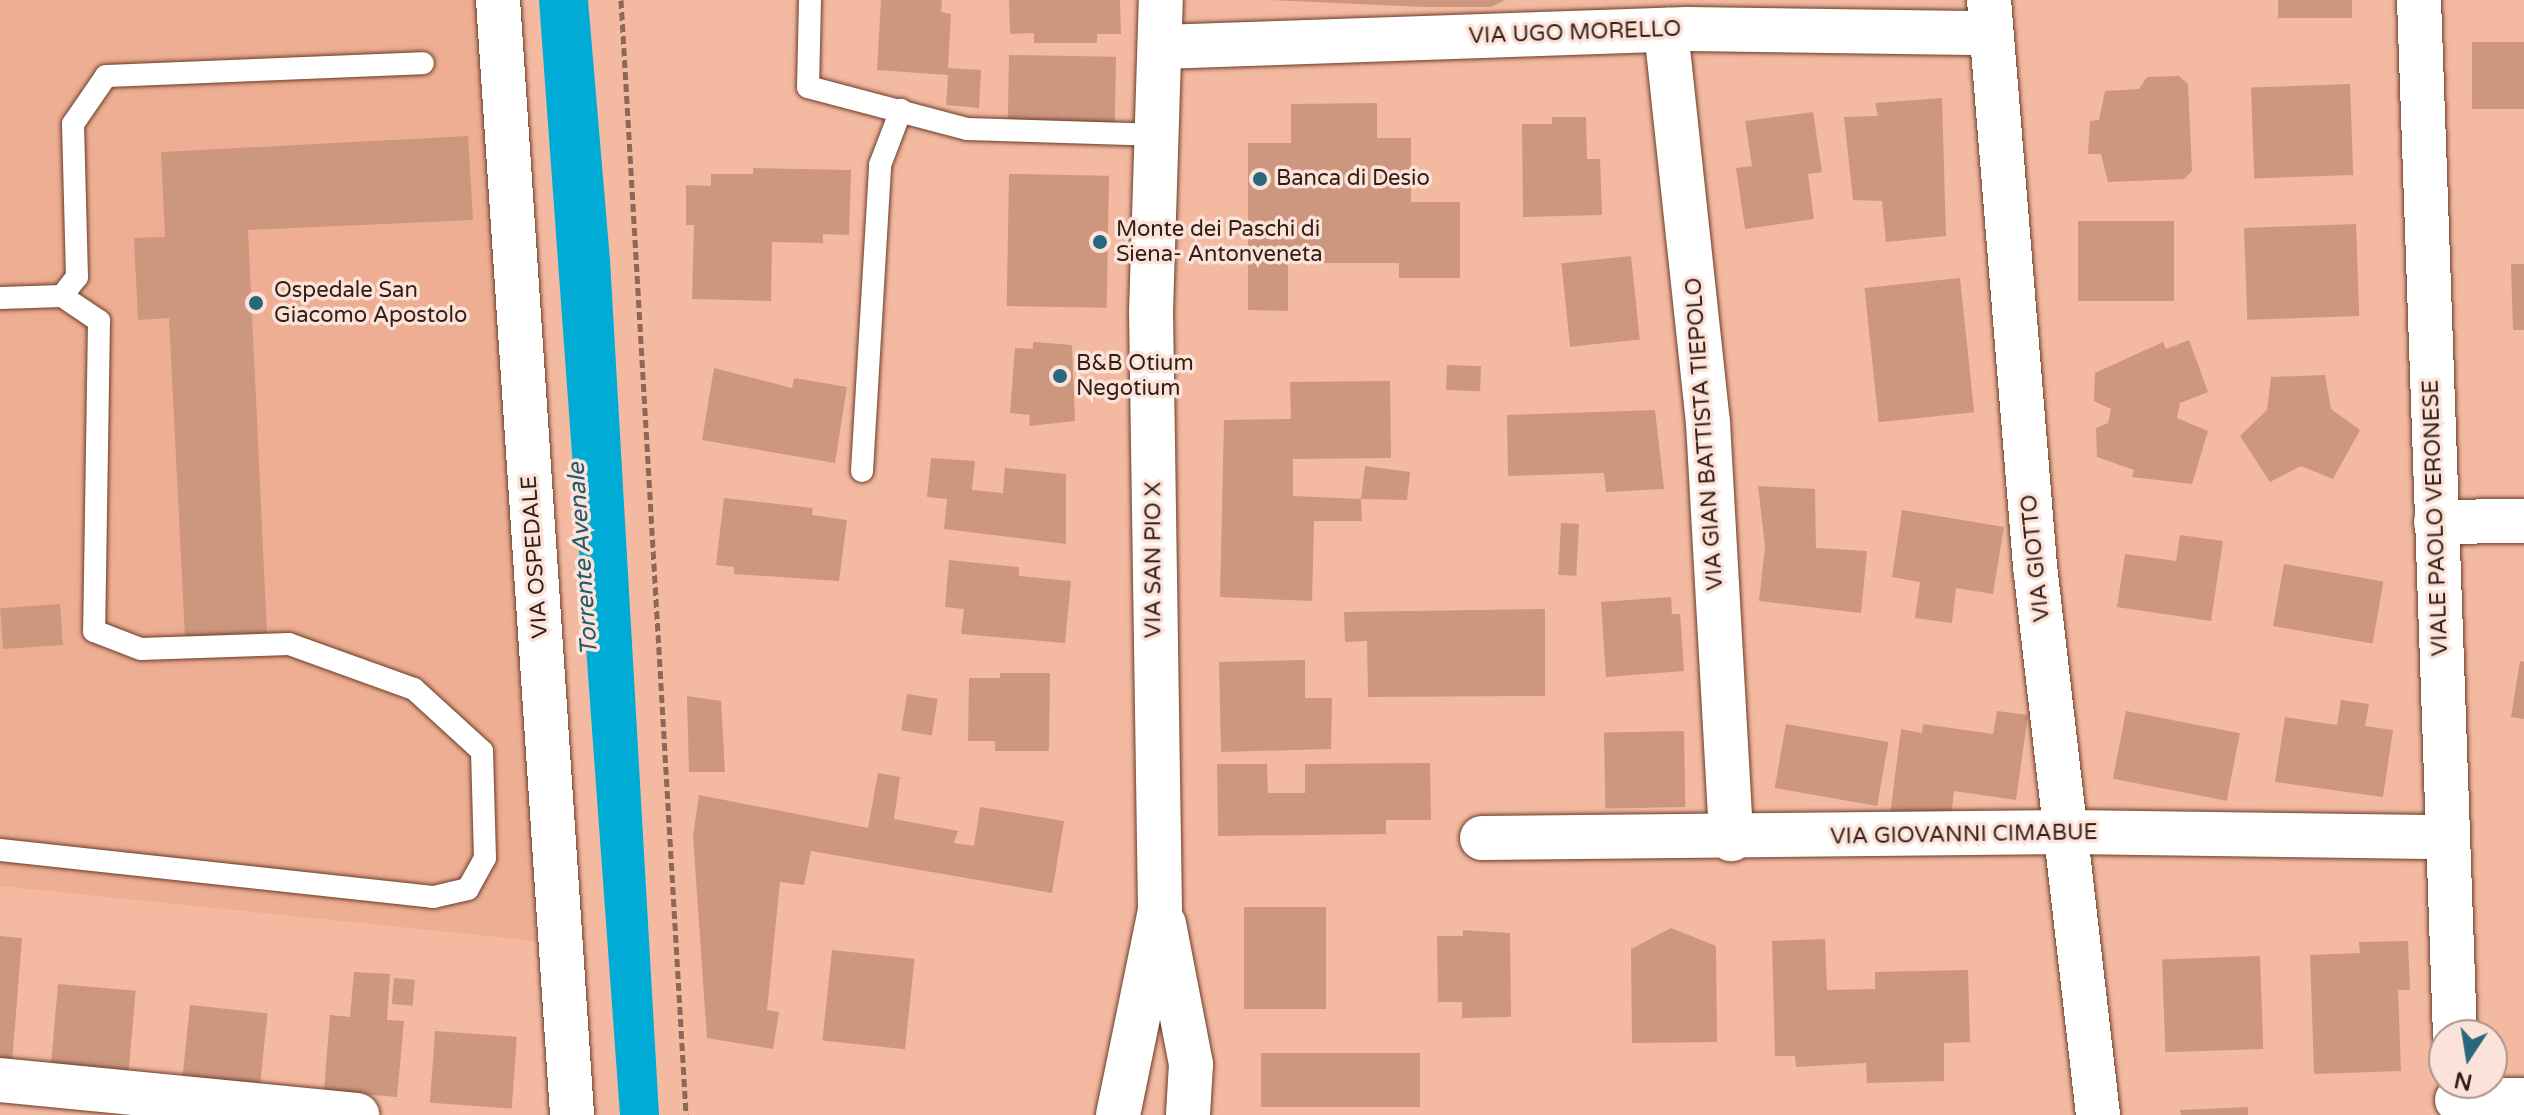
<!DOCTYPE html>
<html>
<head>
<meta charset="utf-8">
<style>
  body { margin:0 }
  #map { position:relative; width:2524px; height:1115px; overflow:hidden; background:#f3baa1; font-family:"Varela Round",sans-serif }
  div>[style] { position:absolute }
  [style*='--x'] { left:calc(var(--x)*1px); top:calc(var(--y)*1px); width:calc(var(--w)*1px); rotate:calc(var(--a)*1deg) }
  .built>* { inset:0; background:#eeae93 }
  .water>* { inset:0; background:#00abd6 }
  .building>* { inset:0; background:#cd967f; transform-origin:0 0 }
  .path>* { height:5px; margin-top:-2.5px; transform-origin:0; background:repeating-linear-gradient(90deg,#8d6757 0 8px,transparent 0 12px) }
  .roads { filter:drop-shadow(0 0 2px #6b3c27) drop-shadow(0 0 2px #6b3c27) }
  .service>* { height:22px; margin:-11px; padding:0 11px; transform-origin:11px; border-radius:11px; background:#fff }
  .minor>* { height:44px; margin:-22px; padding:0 22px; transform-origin:22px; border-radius:22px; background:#fff }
  .tertiary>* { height:44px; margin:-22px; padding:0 22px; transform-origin:22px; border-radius:22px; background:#fff }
  .dots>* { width:22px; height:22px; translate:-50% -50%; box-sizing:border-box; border:4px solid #fce3d9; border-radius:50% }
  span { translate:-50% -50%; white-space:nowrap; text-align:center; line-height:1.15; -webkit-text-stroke:7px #fce3d9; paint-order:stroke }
  .street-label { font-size:22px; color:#331e15 }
  .poi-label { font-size:22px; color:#331e15 }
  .left { translate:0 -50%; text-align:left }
  .water-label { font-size:24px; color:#23596b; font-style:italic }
  .north { position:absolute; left:2428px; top:1019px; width:80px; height:80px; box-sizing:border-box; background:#fce3d9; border:2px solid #ac948b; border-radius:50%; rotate:192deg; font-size:22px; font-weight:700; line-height:32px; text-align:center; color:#331e15 }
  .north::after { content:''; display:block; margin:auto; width:28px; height:36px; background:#28677d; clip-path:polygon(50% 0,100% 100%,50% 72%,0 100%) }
</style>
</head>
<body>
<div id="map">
  <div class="built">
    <div style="clip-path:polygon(0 0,492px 0,536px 941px,0 886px)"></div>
  </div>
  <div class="water">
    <div style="clip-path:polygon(539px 0,588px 0,610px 260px,659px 1115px,620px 1115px)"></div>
  </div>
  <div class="building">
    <div style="clip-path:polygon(881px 0,942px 0,941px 12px,951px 14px,948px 68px,981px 70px,979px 108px,946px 105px,948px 75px,877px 70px)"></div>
    <div style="clip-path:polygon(1009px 0,1120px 0,1121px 34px,1097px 34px,1097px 43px,1034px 43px,1034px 33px,1010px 34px)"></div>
    <div style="clip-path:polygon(1268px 0,1505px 0,1491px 7px,1425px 7px)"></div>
    <div style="left:2278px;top:0;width:74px;height:18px"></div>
    <div style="left:2524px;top:42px;width:67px;height:52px;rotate:90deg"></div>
    <div style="left:1009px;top:55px;width:107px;height:70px;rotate:1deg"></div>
    <div style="clip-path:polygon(2179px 76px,2188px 84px,2192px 171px,2184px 179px,2108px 182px,2101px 154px,2088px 154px,2090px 121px,2099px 120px,2105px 91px,2139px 89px,2147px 77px)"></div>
    <div style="left:2350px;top:84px;width:91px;height:99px;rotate:88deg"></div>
    <div style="clip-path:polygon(1942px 98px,1946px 236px,1886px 242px,1882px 201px,1853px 200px,1844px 117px,1878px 116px,1875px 103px)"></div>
    <div style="clip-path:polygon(1377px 103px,1377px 138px,1411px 138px,1411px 202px,1460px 202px,1460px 278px,1399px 278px,1399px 263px,1288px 263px,1288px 311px,1248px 310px,1248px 143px,1291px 143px,1291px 104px)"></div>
    <div style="clip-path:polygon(1813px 112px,1822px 172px,1808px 174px,1814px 219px,1745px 229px,1736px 168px,1752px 166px,1745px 121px)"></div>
    <div style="clip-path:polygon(1552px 117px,1586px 117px,1587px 159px,1600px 159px,1602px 215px,1523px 217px,1522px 124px,1552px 124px)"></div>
    <div style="clip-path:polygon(468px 136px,473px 220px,248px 230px,267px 633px,185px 637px,169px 318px,138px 320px,134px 238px,165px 237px,161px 152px)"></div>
    <div style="clip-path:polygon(753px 168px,851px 170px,849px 235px,823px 234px,823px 243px,772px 242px,771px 301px,692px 299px,694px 225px,686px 225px,686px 185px,711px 186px,711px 174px,753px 174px)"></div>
    <div style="left:1009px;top:174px;width:100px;height:132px;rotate:1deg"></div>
    <div style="left:2174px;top:221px;width:80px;height:96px;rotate:90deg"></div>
    <div style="left:2356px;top:224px;width:92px;height:112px;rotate:88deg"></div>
    <div style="left:1631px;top:256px;width:84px;height:70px;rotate:84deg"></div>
    <div style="clip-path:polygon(2511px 264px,2524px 264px,2524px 330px,2513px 330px)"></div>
    <div style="left:1960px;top:278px;width:135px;height:96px;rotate:84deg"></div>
    <div style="clip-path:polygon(2189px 340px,2208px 392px,2180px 403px,2177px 418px,2208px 431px,2192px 484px,2132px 477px,2134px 470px,2097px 457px,2096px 428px,2108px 423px,2111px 409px,2094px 401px,2095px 373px,2163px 342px,2166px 349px)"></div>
    <div style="clip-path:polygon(1033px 342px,1072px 345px,1075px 421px,1029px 426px,1030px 415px,1010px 413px,1015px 348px,1033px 349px)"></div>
    <div style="left:1447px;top:365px;width:34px;height:25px;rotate:2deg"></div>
    <div style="clip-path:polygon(714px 368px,792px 388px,794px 378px,847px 387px,835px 463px,702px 440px)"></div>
    <div style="clip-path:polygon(2325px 375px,2331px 409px,2360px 430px,2333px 479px,2301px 466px,2270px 482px,2240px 436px,2267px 410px,2271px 377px)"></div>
    <div style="clip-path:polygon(1390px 381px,1391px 458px,1293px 459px,1293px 496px,1361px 499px,1362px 521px,1314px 521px,1312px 601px,1220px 597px,1224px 420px,1291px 419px,1290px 382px)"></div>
    <div style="clip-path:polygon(1655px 410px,1664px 489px,1606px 492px,1604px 473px,1508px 476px,1507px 415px)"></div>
    <div style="clip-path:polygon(931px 458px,975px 461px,972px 490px,1003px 493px,1005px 468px,1066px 474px,1066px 544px,944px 529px,947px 499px,927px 497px)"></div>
    <div style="clip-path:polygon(1365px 466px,1410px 472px,1407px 500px,1361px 499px)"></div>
    <div style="clip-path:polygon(1758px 486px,1815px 489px,1816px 548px,1867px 551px,1861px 613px,1759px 601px,1765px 546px)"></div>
    <div style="clip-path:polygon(724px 498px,813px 508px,812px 515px,847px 520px,839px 581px,734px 574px,734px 567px,716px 565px)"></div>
    <div style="clip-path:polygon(1902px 510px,2004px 527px,1993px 594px,1956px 588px,1952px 623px,1915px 618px,1920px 582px,1892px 577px)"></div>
    <div style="left:1561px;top:523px;width:18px;height:52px;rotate:3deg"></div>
    <div style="clip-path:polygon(2180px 535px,2223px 541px,2211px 621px,2117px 607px,2125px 554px,2176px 561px)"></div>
    <div style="clip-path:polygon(949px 560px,1019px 567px,1019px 576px,1071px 581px,1065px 643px,961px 634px,964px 609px,945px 607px)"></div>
    <div style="left:2284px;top:564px;width:101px;height:63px;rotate:10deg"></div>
    <div style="clip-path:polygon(1671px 597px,1672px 614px,1680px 614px,1684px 671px,1606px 677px,1601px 602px)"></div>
    <div style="left:60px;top:604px;width:41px;height:60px;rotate:86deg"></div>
    <div style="clip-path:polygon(1545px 609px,1545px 696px,1368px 697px,1367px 641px,1345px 642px,1344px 612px)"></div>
    <div style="clip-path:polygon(1305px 660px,1305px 698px,1332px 698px,1331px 749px,1221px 752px,1219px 662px)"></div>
    <div style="clip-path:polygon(2520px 661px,2524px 662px,2524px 719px,2511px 717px)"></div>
    <div style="clip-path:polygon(1000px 673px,1050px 673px,1049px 751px,995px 751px,995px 741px,968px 741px,969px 678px,1000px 678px)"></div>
    <div style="left:907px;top:694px;width:31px;height:37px;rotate:9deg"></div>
    <div style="clip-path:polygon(687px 696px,721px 701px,725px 772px,689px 772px)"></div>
    <div style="clip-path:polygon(2341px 700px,2369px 704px,2365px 726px,2393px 730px,2383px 797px,2275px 782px,2285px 717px,2337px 725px)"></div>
    <div style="clip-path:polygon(1997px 711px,2028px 715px,2016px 800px,1954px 791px,1951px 817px,1911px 812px,1909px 825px,1889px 823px,1901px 729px,1922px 733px,1923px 724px,1993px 734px)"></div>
    <div style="left:2126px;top:711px;width:116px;height:69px;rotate:11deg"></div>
    <div style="left:1786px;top:724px;width:104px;height:65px;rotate:10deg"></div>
    <div style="left:1684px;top:731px;width:76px;height:80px;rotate:89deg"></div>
    <div style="clip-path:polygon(1430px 763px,1431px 820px,1386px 820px,1386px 834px,1218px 836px,1217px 764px,1267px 764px,1268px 793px,1305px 793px,1305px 764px)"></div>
    <div style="clip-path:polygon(878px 773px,900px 777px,894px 819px,958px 831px,954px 843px,974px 846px,980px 807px,1064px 821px,1052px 893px,811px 851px,804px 885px,780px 882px,767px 1010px,779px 1012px,773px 1049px,707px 1038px,693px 836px,699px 795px,868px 828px)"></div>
    <div style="left:1244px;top:907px;width:82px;height:102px"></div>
    <div style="clip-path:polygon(1671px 928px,1716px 946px,1717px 1042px,1632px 1043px,1631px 949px)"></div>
    <div style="clip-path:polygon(1463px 930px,1510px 933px,1511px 1017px,1462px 1018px,1462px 1002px,1438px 1002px,1437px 936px,1463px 936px)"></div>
    <div style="clip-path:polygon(0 936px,22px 938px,12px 1063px,0 1062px)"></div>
    <div style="clip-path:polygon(1825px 939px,1827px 990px,1875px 989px,1875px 972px,1968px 970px,1970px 1042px,1944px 1043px,1944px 1081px,1867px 1083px,1866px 1063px,1796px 1067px,1795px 1056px,1775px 1056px,1772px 941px)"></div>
    <div style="clip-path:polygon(2408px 941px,2410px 990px,2398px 990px,2401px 1071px,2314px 1074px,2310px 955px,2360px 953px,2359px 942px)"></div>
    <div style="left:832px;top:950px;width:83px;height:91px;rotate:6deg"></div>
    <div style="left:2260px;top:956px;width:93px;height:98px;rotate:88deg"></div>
    <div style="clip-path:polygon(354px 972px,390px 974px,387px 1020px,404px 1021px,397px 1097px,324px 1091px,330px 1015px,350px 1017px)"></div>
    <div style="left:394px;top:978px;width:21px;height:26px;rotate:5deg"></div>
    <div style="left:58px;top:984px;width:78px;height:87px;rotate:5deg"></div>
    <div style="left:190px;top:1005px;width:78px;height:74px;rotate:6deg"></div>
    <div style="left:435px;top:1031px;width:82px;height:72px;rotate:4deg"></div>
    <div style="left:1420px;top:1053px;width:54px;height:159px;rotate:90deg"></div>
    <div style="clip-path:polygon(2248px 1107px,2248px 1115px,2181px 1115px,2180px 1110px)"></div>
  </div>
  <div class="path">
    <div style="--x:621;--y:0;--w:1117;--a:86.66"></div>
  </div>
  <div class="roads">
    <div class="service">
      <div style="--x:810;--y:0;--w:87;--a:91.3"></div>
      <div style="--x:808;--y:87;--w:164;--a:14.8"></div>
      <div style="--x:967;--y:129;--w:186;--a:1.8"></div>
      <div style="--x:62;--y:296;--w:24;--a:-52"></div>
      <div style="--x:77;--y:277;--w:153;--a:-91.5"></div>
      <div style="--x:73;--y:124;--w:58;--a:-55.5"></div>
      <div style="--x:106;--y:76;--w:317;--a:-2.3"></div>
      <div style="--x:0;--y:298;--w:62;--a:-1.8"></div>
      <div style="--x:62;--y:296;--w:45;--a:34"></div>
      <div style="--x:99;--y:321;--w:310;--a:90.9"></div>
      <div style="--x:94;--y:631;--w:50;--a:21"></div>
      <div style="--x:141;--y:649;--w:148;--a:-1.9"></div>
      <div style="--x:289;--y:644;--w:133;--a:19.8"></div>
      <div style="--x:414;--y:689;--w:92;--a:42.4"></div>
      <div style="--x:482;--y:751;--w:107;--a:88.4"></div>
      <div style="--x:485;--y:858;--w:35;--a:119"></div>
      <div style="--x:468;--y:889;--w:36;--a:167"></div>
      <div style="--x:433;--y:897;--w:436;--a:-173.8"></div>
      <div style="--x:862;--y:471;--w:307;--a:-86.6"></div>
      <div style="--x:880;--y:165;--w:59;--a:-69.1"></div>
    </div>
    <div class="minor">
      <div style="--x:498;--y:0;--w:1117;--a:86.2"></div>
      <div style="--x:1989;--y:0;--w:568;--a:85.35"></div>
      <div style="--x:2035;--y:566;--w:553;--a:83.45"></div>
      <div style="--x:2419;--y:0;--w:1036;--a:88.01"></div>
      <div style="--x:1666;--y:30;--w:395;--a:83.9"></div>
      <div style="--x:1708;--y:423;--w:417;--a:86.8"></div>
      <div style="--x:1161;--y:47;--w:527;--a:-1.96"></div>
      <div style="--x:1688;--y:29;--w:300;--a:0.8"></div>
      <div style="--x:2436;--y:522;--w:88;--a:-0.7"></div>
      <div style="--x:1482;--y:838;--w:587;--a:-0.59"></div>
      <div style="--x:2069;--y:832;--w:377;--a:0.8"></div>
      <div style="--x:0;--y:1080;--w:359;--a:5.6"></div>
      <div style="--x:2457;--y:1100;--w:67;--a:0"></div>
    </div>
    <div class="tertiary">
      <div style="--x:1164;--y:924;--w:143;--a:79.1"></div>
      <div style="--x:1191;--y:1064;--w:51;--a:93.4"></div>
      <div style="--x:1118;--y:1115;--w:209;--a:-78.4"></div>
      <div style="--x:1160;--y:910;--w:598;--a:-90.86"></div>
      <div style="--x:1151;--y:312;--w:312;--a:-88.2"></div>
    </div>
  </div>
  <div class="dots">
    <div style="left:1260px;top:179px;background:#28677d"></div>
    <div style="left:1100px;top:242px;background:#28677d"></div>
    <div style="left:256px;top:303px;background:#28677d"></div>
    <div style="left:1060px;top:376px;background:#28677d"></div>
  </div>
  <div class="street-label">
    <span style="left:1575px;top:33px;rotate:-2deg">VIA UGO MORELLO</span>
    <span style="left:1705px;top:434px;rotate:-94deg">VIA GIAN BATTISTA TIEPOLO</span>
    <span style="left:2436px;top:518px;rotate:-92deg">VIALE PAOLO VERONESE</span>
    <span style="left:535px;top:557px;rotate:-94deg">VIA OSPEDALE</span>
    <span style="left:2036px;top:558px;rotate:-96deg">VIA GIOTTO</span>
    <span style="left:1154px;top:560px;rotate:-90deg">VIA SAN PIO X</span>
    <span style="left:1964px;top:835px;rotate:-1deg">VIA GIOVANNI CIMABUE</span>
  </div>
  <div class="poi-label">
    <span class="left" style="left:1276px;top:179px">Banca di Desio</span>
    <span class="left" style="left:1116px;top:242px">Monte dei Paschi di<br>Siena- Antonveneta</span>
    <span class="left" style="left:274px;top:303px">Ospedale San<br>Giacomo Apostolo</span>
    <span class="left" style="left:1076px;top:376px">B&amp;B Otium<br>Negotium</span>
  </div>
  <div class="water-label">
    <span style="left:583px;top:559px;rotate:-94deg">Torrente Avenale</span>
  </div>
  <div class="north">N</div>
</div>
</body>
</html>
